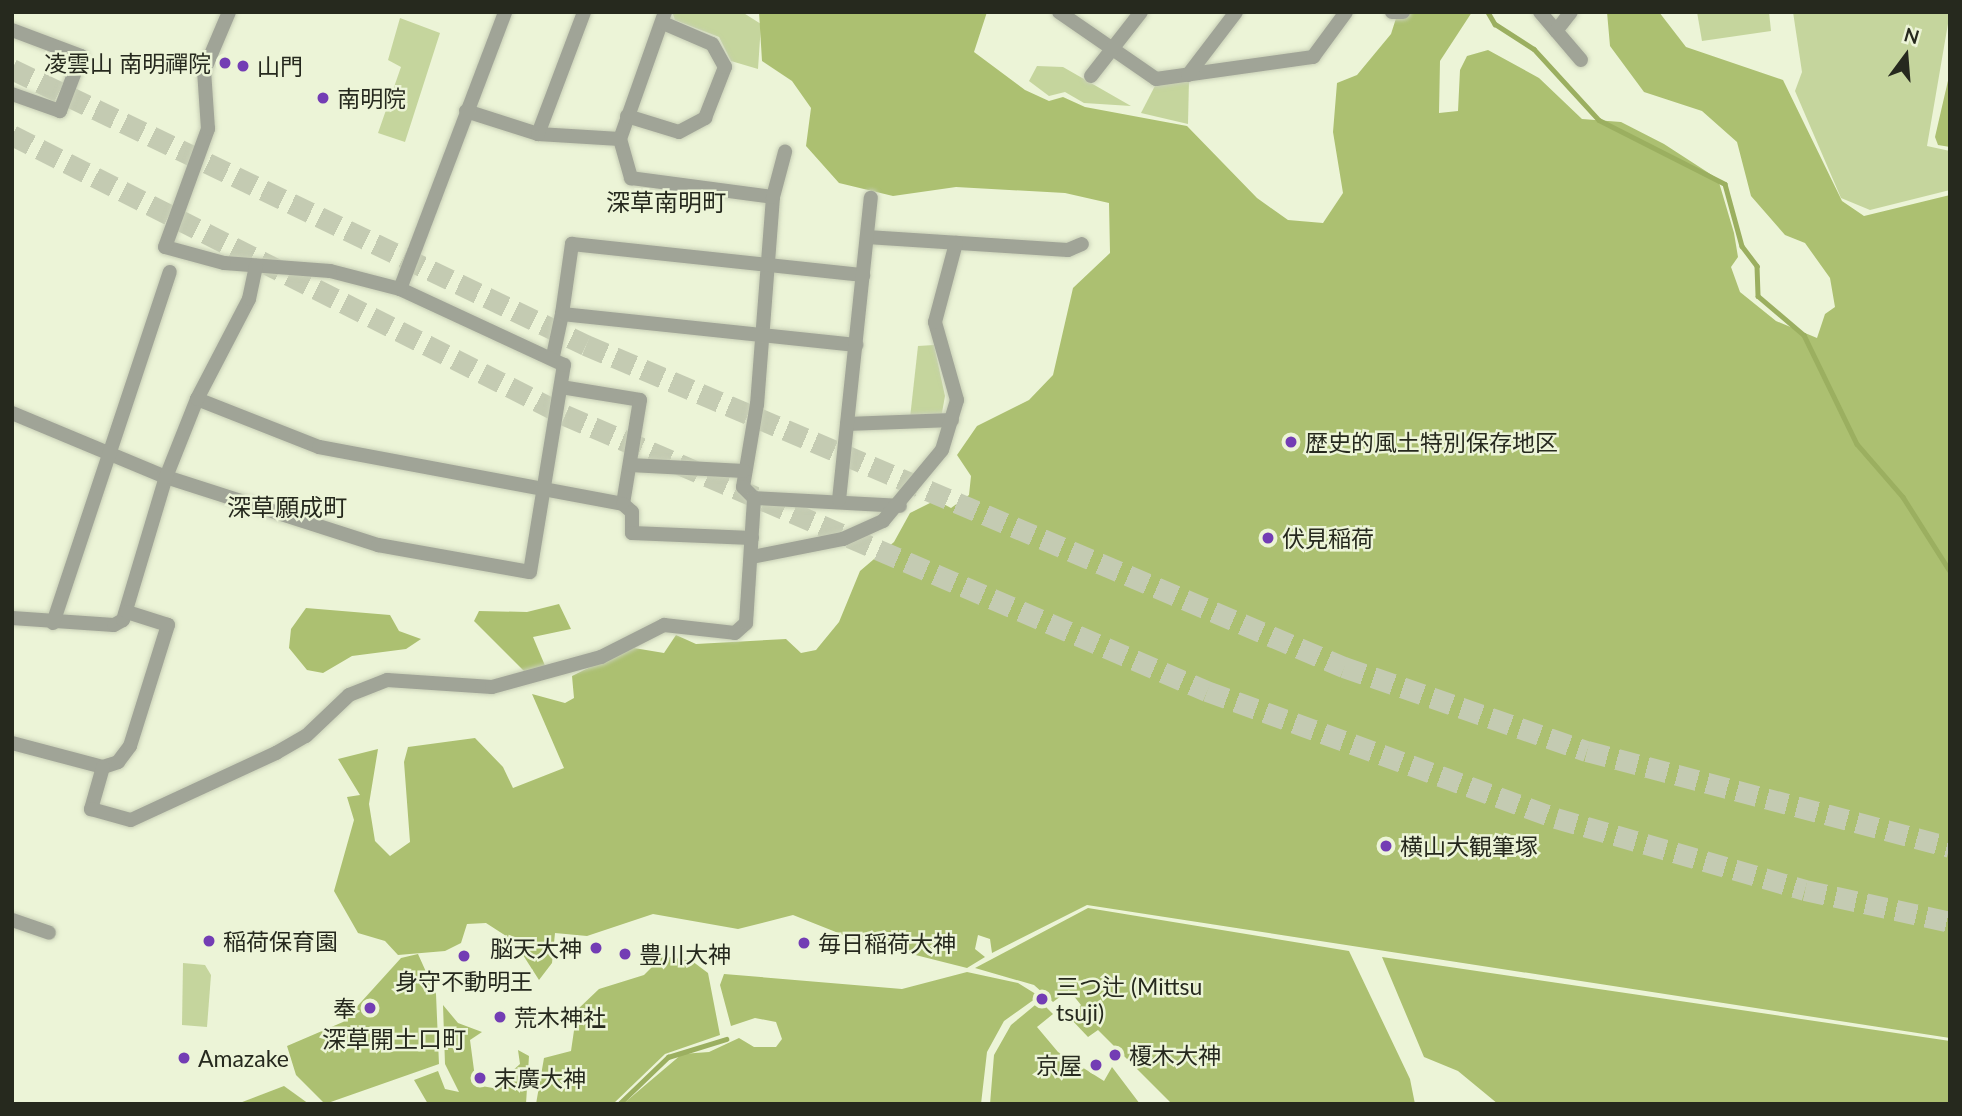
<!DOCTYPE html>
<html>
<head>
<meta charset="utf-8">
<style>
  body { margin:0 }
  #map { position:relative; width:1962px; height:1116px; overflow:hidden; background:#ecf4d7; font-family:Lato,"Noto Sans JP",sans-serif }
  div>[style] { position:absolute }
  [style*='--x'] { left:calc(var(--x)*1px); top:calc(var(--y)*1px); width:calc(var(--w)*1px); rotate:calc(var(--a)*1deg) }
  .green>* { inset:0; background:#c5d59d }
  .forest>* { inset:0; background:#acc071 }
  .stream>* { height:4.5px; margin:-2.25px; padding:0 2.25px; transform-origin:2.25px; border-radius:2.25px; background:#9baf60 }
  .highway-tunnel>* { height:21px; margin-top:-10.5px; transform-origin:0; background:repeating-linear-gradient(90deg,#c4cbb2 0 21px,transparent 0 31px) }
  .roads { filter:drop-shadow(0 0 2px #c8cfb6) drop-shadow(0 0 2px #c8cfb6) }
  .minor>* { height:14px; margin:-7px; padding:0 7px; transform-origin:7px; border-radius:7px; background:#a0a497 }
  .dots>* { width:19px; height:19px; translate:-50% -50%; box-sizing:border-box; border:4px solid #ecf4d7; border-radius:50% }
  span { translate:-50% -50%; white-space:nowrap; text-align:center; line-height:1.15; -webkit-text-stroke:5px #ecf4d7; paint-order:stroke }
  .poi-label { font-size:23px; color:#26291e }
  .right { translate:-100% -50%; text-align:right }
  .left { translate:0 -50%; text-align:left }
  .neighbourhood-label { font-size:24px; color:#26291e }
  .frame { position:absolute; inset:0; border:14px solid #26291e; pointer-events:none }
  .north { position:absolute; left:1871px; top:21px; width:70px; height:70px; -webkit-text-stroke:5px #ecf4d7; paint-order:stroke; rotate:16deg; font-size:19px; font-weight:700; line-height:28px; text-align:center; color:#26291e }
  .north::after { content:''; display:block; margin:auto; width:24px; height:32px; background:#26291e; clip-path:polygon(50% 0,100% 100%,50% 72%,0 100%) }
</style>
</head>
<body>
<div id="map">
  <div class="green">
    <div style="clip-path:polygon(672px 12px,742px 12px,761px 24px,758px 69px,731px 61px,719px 37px,675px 20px)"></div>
    <div style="clip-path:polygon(1697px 12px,1769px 12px,1771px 31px,1702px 41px)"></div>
    <div style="clip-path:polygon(1793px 12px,1950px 12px,1927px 146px,1950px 151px,1950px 190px,1870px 210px,1841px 198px,1795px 91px,1802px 72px)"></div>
    <div style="clip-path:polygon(400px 18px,440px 33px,405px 142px,378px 133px,401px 67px,388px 60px)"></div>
    <div style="clip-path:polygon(1037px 66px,1063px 67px,1131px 106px,1084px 103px,1065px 92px,1049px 96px,1029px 81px)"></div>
    <div style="clip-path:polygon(1189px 79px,1188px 124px,1141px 113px,1157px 82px)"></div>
    <div style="clip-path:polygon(934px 345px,945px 396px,941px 418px,910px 418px,918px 346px)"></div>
    <div style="clip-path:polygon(183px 963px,205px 965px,211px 975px,207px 1027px,182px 1025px)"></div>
  </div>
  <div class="forest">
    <div style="clip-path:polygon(759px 12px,987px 12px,974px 52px,1025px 90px,1049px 101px,1063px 97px,1085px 107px,1187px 126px,1257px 198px,1288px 220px,1323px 223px,1343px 193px,1333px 132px,1337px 83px,1357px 75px,1391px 34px,1398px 12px,1472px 12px,1440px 61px,1439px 113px,1458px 111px,1460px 70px,1467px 56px,1488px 50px,1539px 78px,1582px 119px,1621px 122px,1664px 144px,1718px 179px,1734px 233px,1738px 257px,1731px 267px,1740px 292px,1776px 321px,1817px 338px,1825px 314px,1835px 307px,1830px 278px,1805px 243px,1785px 235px,1751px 196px,1737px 142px,1702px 111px,1644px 92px,1610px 46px,1607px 12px,1659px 12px,1686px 47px,1783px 80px,1842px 201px,1864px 216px,1950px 195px,1950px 1038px,1087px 905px,992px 953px,990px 939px,978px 935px,975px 949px,985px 957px,967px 968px,856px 940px,793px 915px,738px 929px,653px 914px,587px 936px,555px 933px,552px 963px,539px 980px,514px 941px,486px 923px,467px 924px,461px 943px,445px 951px,398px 955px,385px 941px,358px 933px,334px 891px,354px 820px,347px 797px,360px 795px,338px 759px,378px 749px,369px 804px,375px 841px,390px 856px,410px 842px,404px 762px,408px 747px,475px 738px,503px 767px,513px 788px,564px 768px,532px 694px,565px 703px,574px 698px,572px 676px,586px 669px,634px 648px,664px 653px,676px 635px,696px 644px,786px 639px,801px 653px,816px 650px,839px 622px,860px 571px,894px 542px,910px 513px,936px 500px,951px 508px,969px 495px,971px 476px,957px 455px,977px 426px,1029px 400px,1053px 375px,1073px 288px,1110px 253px,1109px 203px,1065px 193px,956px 187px,893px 196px,839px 183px,806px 146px,811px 108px,792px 81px,762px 61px)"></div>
    <div style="clip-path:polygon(1950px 72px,1950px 147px,1938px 145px,1935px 137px)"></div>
    <div style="clip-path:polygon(559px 604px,571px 629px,533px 637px,546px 668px,524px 671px,474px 621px,479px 611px,527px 612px)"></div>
    <div style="clip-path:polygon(306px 608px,390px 615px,399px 631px,421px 639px,406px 649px,352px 656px,323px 673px,307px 670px,289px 648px,291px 629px)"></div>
    <div style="clip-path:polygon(1088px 908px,1349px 951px,1410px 1079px,1415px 1104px,1172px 1104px,1098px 1030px,1088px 1037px,1070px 1018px,1081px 1005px,1069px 990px,1053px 1002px,1034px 985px,975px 968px)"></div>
    <div style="clip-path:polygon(418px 954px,436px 994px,439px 1064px,325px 1104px,296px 1075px,287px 1046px,343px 1022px,401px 958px)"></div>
    <div style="clip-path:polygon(663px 956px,692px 961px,708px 973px,720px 1035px,665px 1054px,613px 1104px,536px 1104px,544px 1058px,571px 1051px,577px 1010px,599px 989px,644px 975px)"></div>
    <div style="clip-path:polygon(1382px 957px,1950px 1041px,1950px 1104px,1498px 1104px,1458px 1071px,1424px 1057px)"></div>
    <div style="clip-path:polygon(967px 972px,1018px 983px,1039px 996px,1004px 1021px,987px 1052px,981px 1104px,623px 1104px,682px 1054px,709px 1052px,739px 1038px,754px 1047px,776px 1047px,782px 1039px,776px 1022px,755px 1018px,731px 1026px,720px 985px,724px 974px,902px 989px)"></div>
    <div style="clip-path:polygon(1040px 1001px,1053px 1014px,1037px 1027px,1058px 1052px,1104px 1081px,1112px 1067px,1140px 1104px,990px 1104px,994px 1055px,1011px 1025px)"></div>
    <div style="clip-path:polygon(443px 1005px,458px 1023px,482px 1032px,470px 1040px,476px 1085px,493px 1088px,520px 1064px,518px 1050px,529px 1056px,526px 1104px,428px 1104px,414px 1080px,438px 1071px,445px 1089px,459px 1092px,445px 1064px)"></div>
    <div style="clip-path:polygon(284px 1086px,309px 1104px,237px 1104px)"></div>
  </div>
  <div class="stream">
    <div style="--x:1488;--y:12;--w:14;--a:60"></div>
    <div style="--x:1495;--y:24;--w:46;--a:32.7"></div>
    <div style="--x:1534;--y:49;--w:96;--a:47.5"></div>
    <div style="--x:1599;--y:120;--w:141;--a:26.9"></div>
    <div style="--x:1725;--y:184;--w:64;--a:74.7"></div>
    <div style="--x:1742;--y:246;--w:25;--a:53"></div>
    <div style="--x:1757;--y:266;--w:30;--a:88"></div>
    <div style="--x:1758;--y:296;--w:60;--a:40.3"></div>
    <div style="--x:1804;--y:335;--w:121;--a:64.1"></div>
    <div style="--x:1857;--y:444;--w:70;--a:49"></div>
    <div style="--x:1903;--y:497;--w:88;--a:57.6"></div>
    <div style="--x:619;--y:1104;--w:68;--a:-43.8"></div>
    <div style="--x:668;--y:1057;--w:61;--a:-17.2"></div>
  </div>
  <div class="highway-tunnel">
    <div style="--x:12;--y:69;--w:637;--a:25.68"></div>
    <div style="--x:586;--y:345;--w:824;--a:23.02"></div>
    <div style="--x:1344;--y:667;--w:257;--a:19.1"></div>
    <div style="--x:1587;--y:751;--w:375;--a:14.8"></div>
    <div style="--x:12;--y:135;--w:620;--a:26.85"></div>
    <div style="--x:565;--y:415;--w:699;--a:23.26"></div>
    <div style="--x:1207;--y:691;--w:371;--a:20"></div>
    <div style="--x:1556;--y:818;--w:259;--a:16.1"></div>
    <div style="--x:1805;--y:890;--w:148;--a:12.4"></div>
  </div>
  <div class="roads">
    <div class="minor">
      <div style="--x:665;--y:12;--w:135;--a:109.5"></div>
      <div style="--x:620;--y:139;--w:41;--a:74.2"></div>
      <div style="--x:631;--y:178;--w:143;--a:7.6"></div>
      <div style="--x:773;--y:197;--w:208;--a:94.4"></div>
      <div style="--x:757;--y:404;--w:84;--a:99.6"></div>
      <div style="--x:743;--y:487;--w:16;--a:45"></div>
      <div style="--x:754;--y:498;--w:146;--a:3.1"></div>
      <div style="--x:1059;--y:12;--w:118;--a:34.6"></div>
      <div style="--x:1156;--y:79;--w:159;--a:-8"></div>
      <div style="--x:1313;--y:57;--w:56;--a:-53.7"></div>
      <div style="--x:1392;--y:12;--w:11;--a:0"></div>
      <div style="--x:1540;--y:12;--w:63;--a:49.5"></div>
      <div style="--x:12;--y:30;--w:74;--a:20.6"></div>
      <div style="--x:81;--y:56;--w:59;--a:110.9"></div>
      <div style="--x:60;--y:111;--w:51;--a:-160.5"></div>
      <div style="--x:1556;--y:31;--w:24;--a:-52"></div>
      <div style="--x:1188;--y:75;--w:79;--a:-52.7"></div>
      <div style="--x:1091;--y:76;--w:81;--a:-52"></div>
      <div style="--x:466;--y:111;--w:76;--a:17.7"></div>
      <div style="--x:538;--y:134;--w:82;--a:3.5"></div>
      <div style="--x:627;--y:116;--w:54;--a:17.1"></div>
      <div style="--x:679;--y:132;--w:30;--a:-28"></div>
      <div style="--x:705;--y:118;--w:55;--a:-68.6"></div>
      <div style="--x:725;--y:67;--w:26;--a:-119"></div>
      <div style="--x:712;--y:44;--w:53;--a:-156.8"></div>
      <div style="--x:538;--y:134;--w:130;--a:-69.3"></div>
      <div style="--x:773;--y:197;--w:47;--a:-75.1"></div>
      <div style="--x:867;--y:237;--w:201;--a:3.7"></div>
      <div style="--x:1068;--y:250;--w:15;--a:-23"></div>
      <div style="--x:400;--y:289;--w:296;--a:-69.2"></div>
      <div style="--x:562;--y:314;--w:71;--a:-81.9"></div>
      <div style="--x:572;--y:244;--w:293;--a:6.1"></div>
      <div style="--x:553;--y:356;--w:43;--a:-77.9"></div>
      <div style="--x:562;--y:314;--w:296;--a:6"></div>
      <div style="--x:561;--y:387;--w:80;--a:9.3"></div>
      <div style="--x:640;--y:400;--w:105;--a:99.3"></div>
      <div style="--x:197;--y:399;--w:131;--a:21.5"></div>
      <div style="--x:319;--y:447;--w:309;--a:10.6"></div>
      <div style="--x:623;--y:504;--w:12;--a:42"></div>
      <div style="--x:632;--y:512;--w:21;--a:90"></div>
      <div style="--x:632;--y:533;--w:120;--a:2.4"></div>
      <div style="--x:12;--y:413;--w:167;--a:22.6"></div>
      <div style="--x:166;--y:477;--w:223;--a:17.8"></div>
      <div style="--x:378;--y:545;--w:154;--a:10.1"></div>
      <div style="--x:530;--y:572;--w:210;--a:-80.7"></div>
      <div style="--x:564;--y:365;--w:181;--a:-155.1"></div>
      <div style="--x:400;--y:289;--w:72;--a:-165.6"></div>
      <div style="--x:330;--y:271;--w:106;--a:-175.7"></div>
      <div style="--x:224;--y:263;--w:61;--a:-164.8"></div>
      <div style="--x:165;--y:247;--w:126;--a:-70"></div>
      <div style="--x:208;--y:129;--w:58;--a:-93.9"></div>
      <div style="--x:204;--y:71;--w:64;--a:-67"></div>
      <div style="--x:847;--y:424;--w:105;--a:-2.2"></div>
      <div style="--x:630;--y:465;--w:114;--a:3"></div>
      <div style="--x:839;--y:500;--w:304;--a:-84"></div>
      <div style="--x:752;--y:557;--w:93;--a:-11.2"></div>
      <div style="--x:843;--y:539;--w:44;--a:-24.2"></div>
      <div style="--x:883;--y:521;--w:92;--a:-50.3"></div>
      <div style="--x:942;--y:450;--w:52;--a:-73.3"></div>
      <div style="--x:957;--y:400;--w:81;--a:-105.8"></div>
      <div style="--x:935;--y:322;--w:82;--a:-75.1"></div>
      <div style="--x:12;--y:618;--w:102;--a:3.9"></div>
      <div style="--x:114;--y:625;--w:10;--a:-29"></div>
      <div style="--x:123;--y:620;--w:149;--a:-73.3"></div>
      <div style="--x:166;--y:477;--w:84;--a:-68.3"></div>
      <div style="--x:197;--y:399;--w:113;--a:-62.5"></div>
      <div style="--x:249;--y:299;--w:34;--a:-78"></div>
      <div style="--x:53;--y:623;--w:370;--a:-71.6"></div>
      <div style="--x:12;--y:743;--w:94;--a:14.8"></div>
      <div style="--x:103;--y:767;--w:16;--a:-18"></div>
      <div style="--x:118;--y:762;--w:20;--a:-53"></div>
      <div style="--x:130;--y:746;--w:127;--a:-72.6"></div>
      <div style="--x:168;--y:625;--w:43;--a:-162.4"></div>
      <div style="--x:103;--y:767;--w:44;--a:105.9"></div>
      <div style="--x:91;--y:809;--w:41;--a:15.4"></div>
      <div style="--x:131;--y:820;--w:160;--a:-24.8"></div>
      <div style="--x:276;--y:753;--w:34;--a:-30"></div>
      <div style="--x:306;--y:736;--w:59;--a:-43.6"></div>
      <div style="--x:349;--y:695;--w:41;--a:-21.5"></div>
      <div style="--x:387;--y:680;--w:105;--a:3.8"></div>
      <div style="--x:492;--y:687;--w:113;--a:-15.4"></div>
      <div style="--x:601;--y:657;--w:71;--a:-26.9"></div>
      <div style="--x:664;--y:625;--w:71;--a:6.4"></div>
      <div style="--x:735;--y:633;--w:15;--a:-42"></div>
      <div style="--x:746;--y:623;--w:125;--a:-86.3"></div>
      <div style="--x:12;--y:920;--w:39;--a:19"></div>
    </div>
  </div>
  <div class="dots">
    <div style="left:225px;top:63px;background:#733db4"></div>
    <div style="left:243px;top:66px;background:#733db4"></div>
    <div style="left:323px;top:98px;background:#733db4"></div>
    <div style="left:1291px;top:442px;background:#733db4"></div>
    <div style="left:1268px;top:538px;background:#733db4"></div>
    <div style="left:1386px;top:846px;background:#733db4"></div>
    <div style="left:209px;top:941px;background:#733db4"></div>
    <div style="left:804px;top:943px;background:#733db4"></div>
    <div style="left:596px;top:948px;background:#733db4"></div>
    <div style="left:625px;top:954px;background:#733db4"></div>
    <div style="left:464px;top:956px;background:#733db4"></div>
    <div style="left:1042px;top:999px;background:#733db4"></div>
    <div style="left:370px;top:1008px;background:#733db4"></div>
    <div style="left:500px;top:1017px;background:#733db4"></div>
    <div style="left:1115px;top:1055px;background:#733db4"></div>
    <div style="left:184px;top:1058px;background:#733db4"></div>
    <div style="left:1096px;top:1065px;background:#733db4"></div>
    <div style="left:480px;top:1078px;background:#733db4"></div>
  </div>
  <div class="poi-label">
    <span class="right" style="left:211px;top:63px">凌雲山 南明禪院</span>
    <span class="left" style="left:257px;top:66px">山門</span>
    <span class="left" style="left:337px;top:98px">南明院</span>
    <span class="left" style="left:1305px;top:442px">歴史的風土特別保存地区</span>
    <span class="left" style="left:1282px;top:538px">伏見稲荷</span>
    <span class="left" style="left:1400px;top:846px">横山大観筆塚</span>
    <span class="left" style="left:223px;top:941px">稲荷保育園</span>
    <span class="left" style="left:818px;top:943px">毎日稲荷大神</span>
    <span class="right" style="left:582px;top:948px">脳天大神</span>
    <span class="left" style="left:639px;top:954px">豊川大神</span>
    <span style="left:464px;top:981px">身守不動明王</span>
    <span class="left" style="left:1056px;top:999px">三つ辻 (Mittsu<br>tsuji)</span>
    <span class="right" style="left:356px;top:1008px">奉</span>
    <span class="left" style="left:514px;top:1017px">荒木神社</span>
    <span class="left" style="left:1129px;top:1055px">榎木大神</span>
    <span class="left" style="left:198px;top:1058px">Amazake</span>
    <span class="right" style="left:1082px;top:1065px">京屋</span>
    <span class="left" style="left:494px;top:1078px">末廣大神</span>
  </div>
  <div class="neighbourhood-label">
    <span style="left:666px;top:202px">深草南明町</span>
    <span style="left:287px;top:507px">深草願成町</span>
    <span style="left:394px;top:1039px">深草開土口町</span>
  </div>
  <div class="frame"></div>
  <div class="north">N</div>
</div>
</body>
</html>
